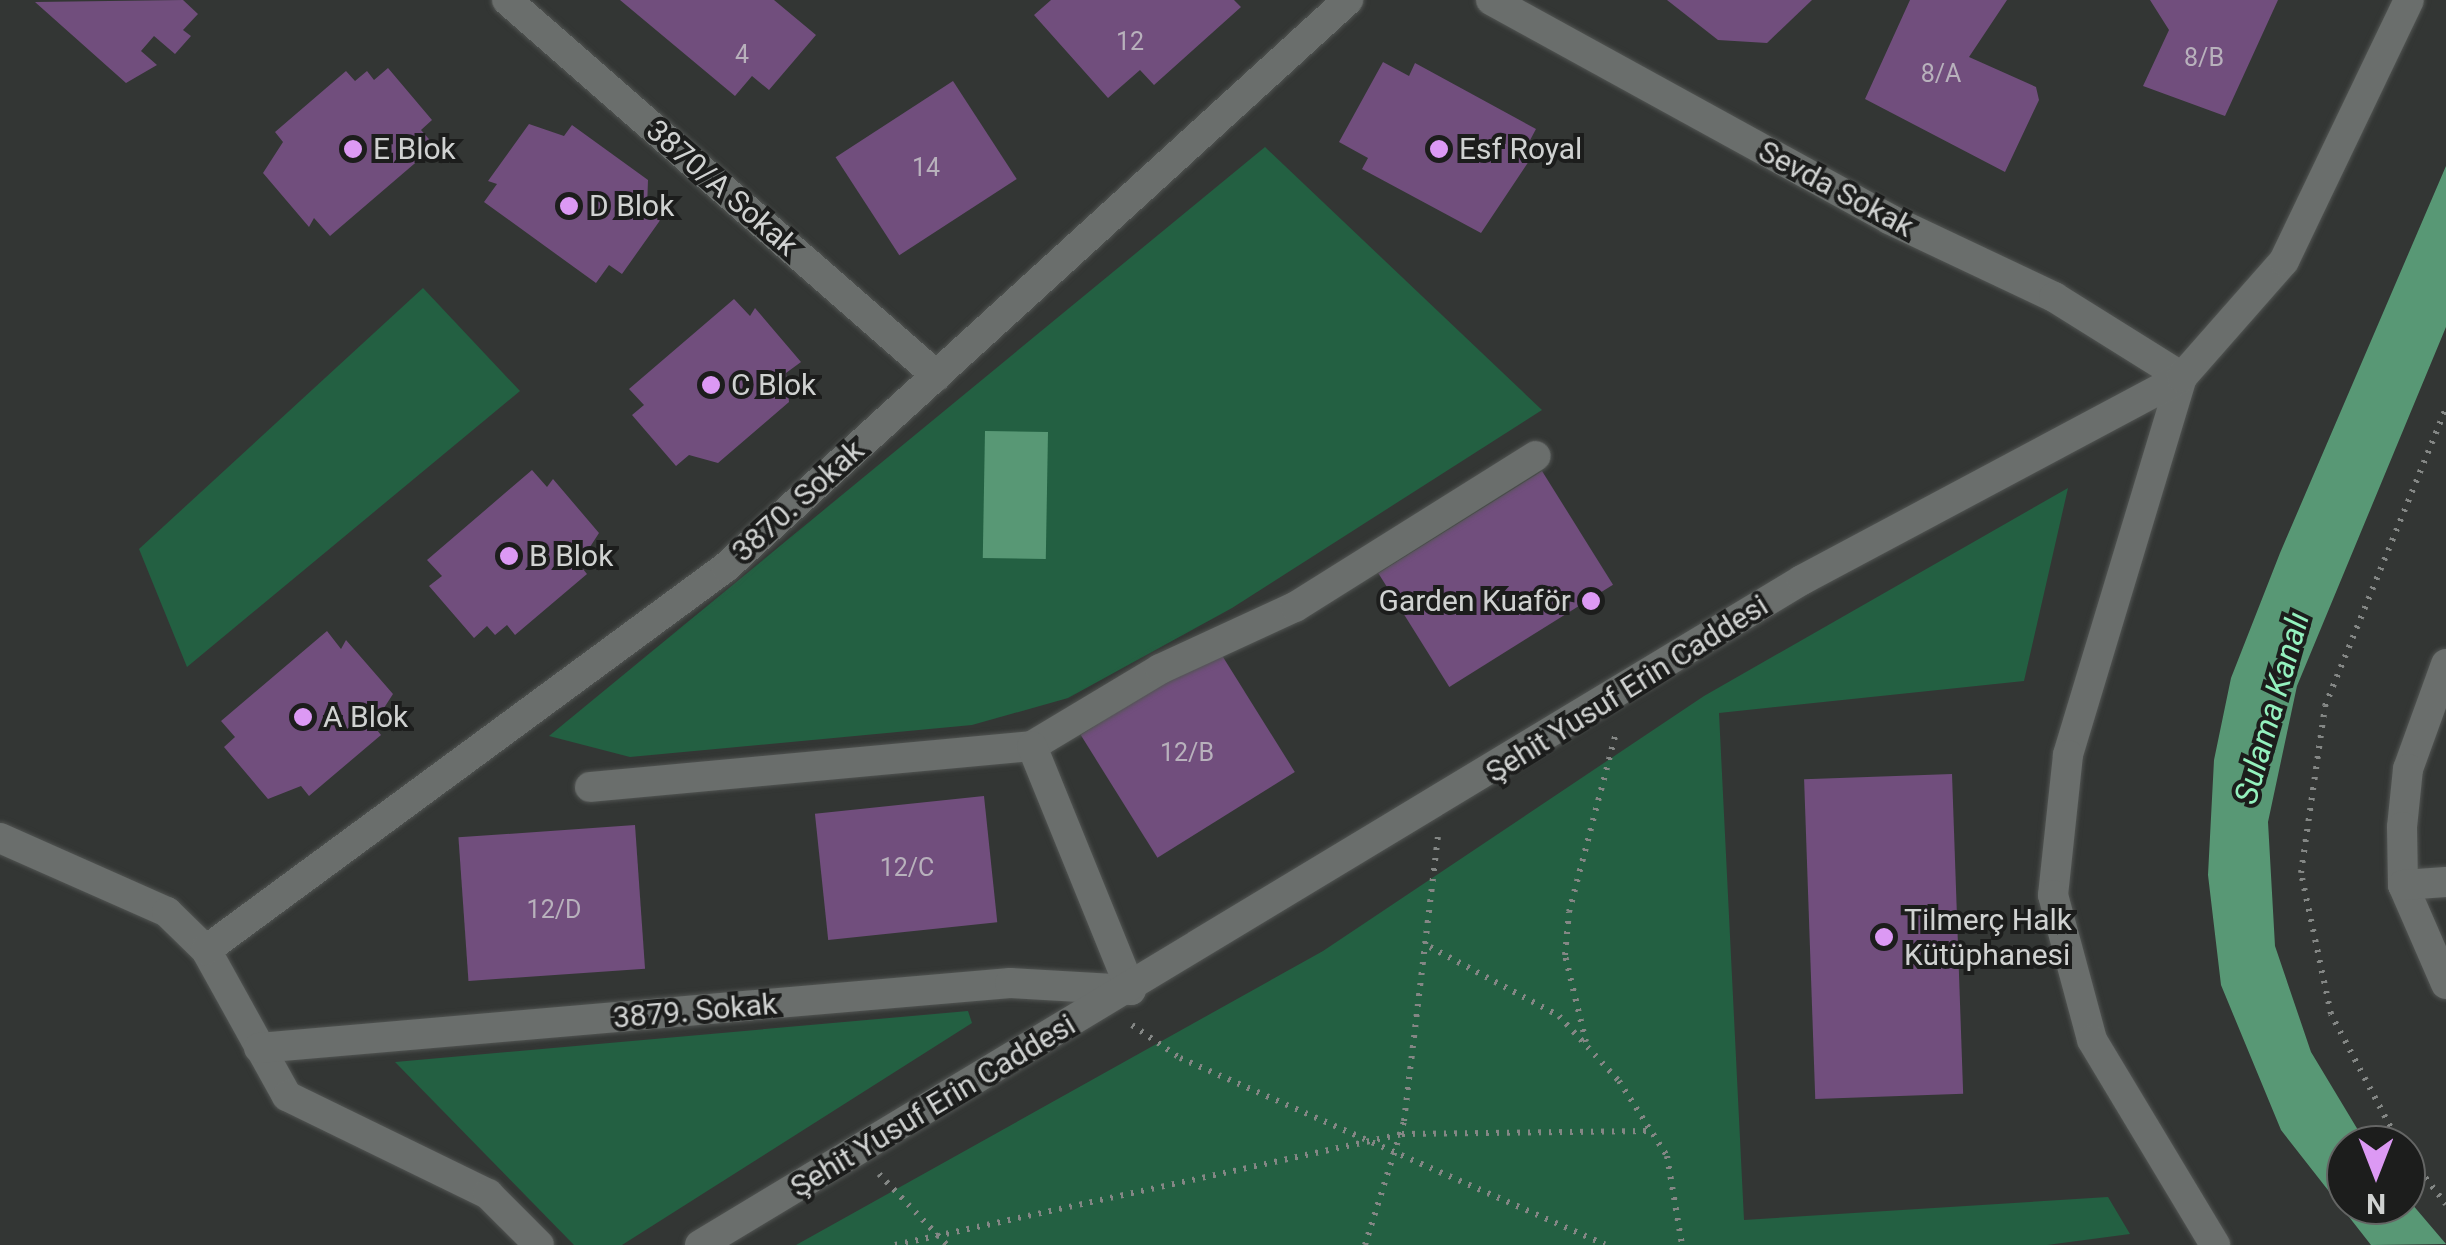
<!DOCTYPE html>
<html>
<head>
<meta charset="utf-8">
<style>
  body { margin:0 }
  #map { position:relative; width:2446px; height:1245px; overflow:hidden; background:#333634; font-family:Roboto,sans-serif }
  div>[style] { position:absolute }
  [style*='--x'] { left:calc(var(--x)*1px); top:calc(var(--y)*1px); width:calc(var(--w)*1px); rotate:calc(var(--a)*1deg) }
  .green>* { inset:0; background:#236042 }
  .water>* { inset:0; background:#589875; transform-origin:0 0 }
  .building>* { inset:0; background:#714e7d; transform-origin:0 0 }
  .path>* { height:6px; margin-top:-3px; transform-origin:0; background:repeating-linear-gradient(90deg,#848785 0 2.5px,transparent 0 10.5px) }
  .roads { filter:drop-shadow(0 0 2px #515452) drop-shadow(0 0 2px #515452) }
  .minor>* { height:30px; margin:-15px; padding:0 15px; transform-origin:15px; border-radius:15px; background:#6a6e6c }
  .dots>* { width:28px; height:28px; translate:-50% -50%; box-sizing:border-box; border:5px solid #1c1d1c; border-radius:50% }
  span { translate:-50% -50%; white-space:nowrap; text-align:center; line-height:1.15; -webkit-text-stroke:8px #1c1d1c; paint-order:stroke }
  .number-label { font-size:25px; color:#b8b1bc }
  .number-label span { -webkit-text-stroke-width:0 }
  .poi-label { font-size:30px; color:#d0d2d1 }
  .left { translate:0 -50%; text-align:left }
  .right { translate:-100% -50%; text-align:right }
  .street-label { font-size:30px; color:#d0d2d1 }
  .water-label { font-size:32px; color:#94f1be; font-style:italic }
  .north { position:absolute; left:2326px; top:1125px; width:100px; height:100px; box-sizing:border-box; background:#1c1d1c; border:2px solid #646564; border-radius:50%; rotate:180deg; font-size:28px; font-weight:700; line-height:40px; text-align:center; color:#d0d2d1 }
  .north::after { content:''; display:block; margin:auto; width:35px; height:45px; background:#dc99f4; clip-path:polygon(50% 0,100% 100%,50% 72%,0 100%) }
</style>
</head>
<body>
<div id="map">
  <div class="green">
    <div style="clip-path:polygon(1265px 147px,1542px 410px,1232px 608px,1068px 698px,972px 725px,630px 757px,549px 736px)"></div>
    <div style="clip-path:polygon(423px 288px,520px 391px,187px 667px,139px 549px)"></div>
    <div style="clip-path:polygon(2068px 488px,2024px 681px,1719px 713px,1744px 1220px,2108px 1197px,2130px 1234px,2047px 1245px,796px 1245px,1323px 951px,1704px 696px)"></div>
    <div style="clip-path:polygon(968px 1011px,972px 1023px,622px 1245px,574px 1245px,395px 1062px)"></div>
  </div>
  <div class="water">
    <div style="clip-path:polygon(2446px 166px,2446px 327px,2297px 686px,2268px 822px,2275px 946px,2311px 1052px,2367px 1145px,2346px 1145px,2346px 1205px,2406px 1205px,2406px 1197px,2446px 1244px,2371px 1245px,2281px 1130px,2221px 985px,2208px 875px,2214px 760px,2231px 678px,2280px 553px)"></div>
    <div style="left:985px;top:431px;width:63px;height:127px;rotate:1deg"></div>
  </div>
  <div class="building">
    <div style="clip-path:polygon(183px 0,198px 14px,183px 30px,191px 36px,175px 54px,154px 36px,141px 51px,157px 65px,126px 83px,35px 2px)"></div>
    <div style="clip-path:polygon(620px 0,774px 0,816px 35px,769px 90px,752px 76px,735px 96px)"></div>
    <div style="clip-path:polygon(1051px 0,1234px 0,1241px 7px,1154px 85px,1140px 70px,1108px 98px,1034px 15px)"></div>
    <div style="clip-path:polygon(1667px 0,1812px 0,1767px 43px,1718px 40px)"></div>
    <div style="clip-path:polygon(1910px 0,2007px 0,1969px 57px,2036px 87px,2039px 100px,2005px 172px,1865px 99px)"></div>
    <div style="clip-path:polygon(2150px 0,2278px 0,2225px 116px,2143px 86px,2169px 30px)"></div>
    <div style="clip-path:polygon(1383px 62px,1409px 76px,1415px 63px,1536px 129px,1521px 157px,1529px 161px,1481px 233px,1362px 169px,1368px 158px,1339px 142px)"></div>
    <div style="clip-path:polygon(388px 68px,432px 120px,421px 130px,435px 146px,330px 236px,314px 218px,309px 227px,263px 173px,283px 142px,275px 132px,346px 71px,355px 81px,367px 71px,374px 80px)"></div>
    <div style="left:953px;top:81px;width:117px;height:140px;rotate:57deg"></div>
    <div style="clip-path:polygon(529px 124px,564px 136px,572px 125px,648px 180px,647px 209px,661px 219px,622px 274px,609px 265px,596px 283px,484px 202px,497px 184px,488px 181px)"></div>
    <div style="clip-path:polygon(734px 299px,750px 316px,755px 308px,801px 362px,786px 373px,789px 402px,718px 463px,689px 455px,676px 466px,632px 415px,644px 405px,629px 389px)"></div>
    <div style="clip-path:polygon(532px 470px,547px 487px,553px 479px,599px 533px,579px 564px,587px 574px,515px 635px,507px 625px,495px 635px,487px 626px,474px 638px,429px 586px,442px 576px,427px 560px)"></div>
    <div style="left:1542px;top:471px;width:134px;height:193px;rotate:58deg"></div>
    <div style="clip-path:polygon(327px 631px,341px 649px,346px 640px,393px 694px,373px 725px,381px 735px,309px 796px,301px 786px,268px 799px,224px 747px,235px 737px,221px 721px)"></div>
    <div style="left:1218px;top:649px;width:145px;height:162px;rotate:58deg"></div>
    <div style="left:1952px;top:774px;width:320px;height:148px;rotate:88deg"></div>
    <div style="left:984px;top:796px;width:127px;height:170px;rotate:84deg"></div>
    <div style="left:635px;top:825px;width:144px;height:177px;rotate:86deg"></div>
  </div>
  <div class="path">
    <div style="--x:1430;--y:947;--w:146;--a:28.1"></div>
    <div style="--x:1559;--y:1016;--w:88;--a:47.3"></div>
    <div style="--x:1619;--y:1081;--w:89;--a:57.4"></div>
    <div style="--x:1667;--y:1156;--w:90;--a:80.4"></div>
    <div style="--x:1132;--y:1025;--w:58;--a:34.5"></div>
    <div style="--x:1180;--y:1058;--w:464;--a:23.7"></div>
    <div style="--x:1586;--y:1042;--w:89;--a:-103.6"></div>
    <div style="--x:1565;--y:955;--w:43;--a:-84.7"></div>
    <div style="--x:1569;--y:912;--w:185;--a:-75.3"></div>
    <div style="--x:2400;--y:1145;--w:148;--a:-117.8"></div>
    <div style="--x:2331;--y:1014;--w:144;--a:-102"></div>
    <div style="--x:2301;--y:873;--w:169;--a:-81.8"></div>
    <div style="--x:2325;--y:706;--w:322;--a:-67.9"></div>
    <div style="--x:2406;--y:1153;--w:65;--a:51.9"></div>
    <div style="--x:879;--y:1174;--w:98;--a:46.2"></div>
    <div style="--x:895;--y:1245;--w:519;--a:-12.35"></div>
    <div style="--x:1402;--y:1134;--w:248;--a:-0.7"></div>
    <div style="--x:1365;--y:1245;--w:130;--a:-72.5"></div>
    <div style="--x:1404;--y:1121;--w:286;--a:-83.2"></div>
  </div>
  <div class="roads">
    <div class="minor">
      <div style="--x:507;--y:0;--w:571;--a:41.17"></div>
      <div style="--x:1491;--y:0;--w:454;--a:28.8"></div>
      <div style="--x:1889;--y:219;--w:183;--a:25.3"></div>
      <div style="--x:2054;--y:297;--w:151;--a:32"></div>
      <div style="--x:2182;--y:377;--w:395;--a:106.8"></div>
      <div style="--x:2068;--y:755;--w:141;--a:96.1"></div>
      <div style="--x:2053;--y:895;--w:150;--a:74.9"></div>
      <div style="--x:2092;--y:1040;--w:239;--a:59"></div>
      <div style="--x:2446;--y:664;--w:112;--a:109.9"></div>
      <div style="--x:2408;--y:769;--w:58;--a:95.9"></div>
      <div style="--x:2402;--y:827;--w:58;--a:89"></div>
      <div style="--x:2403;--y:885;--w:108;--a:66.5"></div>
      <div style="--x:590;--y:787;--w:444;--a:-5.3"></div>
      <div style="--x:1032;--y:746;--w:149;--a:-31"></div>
      <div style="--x:1160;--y:669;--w:149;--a:-24.7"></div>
      <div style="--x:1295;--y:607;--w:284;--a:-32.1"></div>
      <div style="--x:0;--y:838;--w:183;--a:23.9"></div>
      <div style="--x:167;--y:912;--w:54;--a:44.3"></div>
      <div style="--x:206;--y:950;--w:167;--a:61"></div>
      <div style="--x:287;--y:1096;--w:224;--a:26"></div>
      <div style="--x:488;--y:1194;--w:72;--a:45"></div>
      <div style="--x:2403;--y:885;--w:43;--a:-4"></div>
      <div style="--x:206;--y:950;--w:646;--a:-36.37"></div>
      <div style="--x:726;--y:567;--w:842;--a:-42.35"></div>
      <div style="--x:259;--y:1048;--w:754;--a:-4.95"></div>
      <div style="--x:1010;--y:983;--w:121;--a:3.3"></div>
      <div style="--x:1131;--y:990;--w:263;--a:-112.1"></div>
      <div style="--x:700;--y:1245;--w:1287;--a:-31.11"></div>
      <div style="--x:1802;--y:580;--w:431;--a:-28.1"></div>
      <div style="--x:2182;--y:377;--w:154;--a:-48.7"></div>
      <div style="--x:2284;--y:261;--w:289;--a:-64.4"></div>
    </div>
  </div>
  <div class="dots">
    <div style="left:353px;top:149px;background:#dc99f4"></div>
    <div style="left:1439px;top:149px;background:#dc99f4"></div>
    <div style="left:569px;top:206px;background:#dc99f4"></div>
    <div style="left:711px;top:385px;background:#dc99f4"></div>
    <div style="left:509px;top:556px;background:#dc99f4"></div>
    <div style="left:1591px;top:601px;background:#dc99f4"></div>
    <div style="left:303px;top:717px;background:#dc99f4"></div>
    <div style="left:1884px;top:937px;background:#dc99f4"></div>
  </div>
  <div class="number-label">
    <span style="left:1130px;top:42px">12</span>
    <span style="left:742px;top:55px">4</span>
    <span style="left:2204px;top:58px">8/B</span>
    <span style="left:1941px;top:74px">8/A</span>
    <span style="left:926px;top:168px">14</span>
    <span style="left:1187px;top:753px">12/B</span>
    <span style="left:907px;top:868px">12/C</span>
    <span style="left:554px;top:910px">12/D</span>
  </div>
  <div class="poi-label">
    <span class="left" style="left:373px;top:149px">E Blok</span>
    <span class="left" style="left:1459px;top:149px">Esf Royal</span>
    <span class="left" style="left:589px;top:206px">D Blok</span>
    <span class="left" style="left:731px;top:385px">C Blok</span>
    <span class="left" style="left:529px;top:556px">B Blok</span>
    <span class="right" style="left:1571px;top:601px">Garden Kuaför</span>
    <span class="left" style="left:323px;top:717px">A Blok</span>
    <span class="left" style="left:1904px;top:937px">Tilmerç Halk<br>Kütüphanesi</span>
  </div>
  <div class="street-label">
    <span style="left:722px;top:188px;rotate:41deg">3870/A Sokak</span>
    <span style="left:1836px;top:189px;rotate:28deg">Sevda Sokak</span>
    <span style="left:798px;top:501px;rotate:-42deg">3870. Sokak</span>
    <span style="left:1627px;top:689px;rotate:-32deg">Şehit Yusuf Erin Caddesi</span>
    <span style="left:695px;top:1011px;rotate:-5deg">3879. Sokak</span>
    <span style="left:933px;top:1106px;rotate:-31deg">Şehit Yusuf Erin Caddesi</span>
  </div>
  <div class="water-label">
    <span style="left:2272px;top:708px;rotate:-74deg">Sulama Kanalı</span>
  </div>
  <div class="north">N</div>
</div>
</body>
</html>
